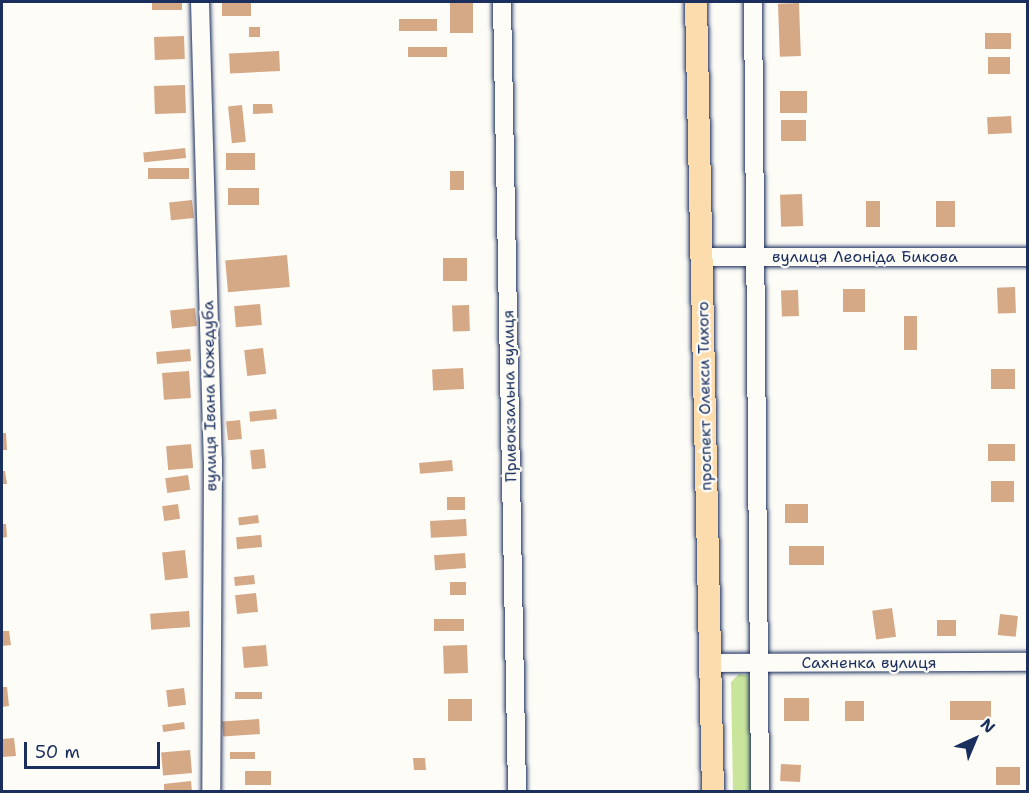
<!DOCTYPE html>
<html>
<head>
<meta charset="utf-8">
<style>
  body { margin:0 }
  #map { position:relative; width:1029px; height:793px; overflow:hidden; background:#fdfcf7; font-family:"Shantell Sans",sans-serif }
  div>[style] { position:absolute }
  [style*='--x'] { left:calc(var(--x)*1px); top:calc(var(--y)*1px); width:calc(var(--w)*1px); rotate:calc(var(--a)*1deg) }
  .green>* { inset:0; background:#c9e59c }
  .building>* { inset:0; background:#d5a886; transform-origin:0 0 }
  .roads { filter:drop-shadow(0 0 2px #1b2f5e) drop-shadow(0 0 2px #1b2f5e) }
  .minor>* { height:18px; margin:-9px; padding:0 9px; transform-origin:9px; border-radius:9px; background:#fdfcf7 }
  .major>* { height:22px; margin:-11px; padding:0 11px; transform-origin:11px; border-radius:11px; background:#fcdcac }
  span { translate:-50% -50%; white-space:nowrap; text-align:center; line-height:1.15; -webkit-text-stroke:4.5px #fdfcf7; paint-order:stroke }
  .street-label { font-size:16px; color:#1b2f5e }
  .frame { position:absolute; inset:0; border:3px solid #1b2f5e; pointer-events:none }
  .north { position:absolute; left:945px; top:709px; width:60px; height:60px; -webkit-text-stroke:4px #fdfcf7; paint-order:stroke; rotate:44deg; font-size:16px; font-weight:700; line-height:24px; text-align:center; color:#1b2f5e }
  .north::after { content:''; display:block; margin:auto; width:21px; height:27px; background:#1b2f5e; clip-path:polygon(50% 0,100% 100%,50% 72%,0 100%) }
  .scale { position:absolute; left:24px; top:742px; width:136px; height:27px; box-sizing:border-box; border:3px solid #1b2f5e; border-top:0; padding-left:8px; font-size:18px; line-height:21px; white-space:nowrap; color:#1b2f5e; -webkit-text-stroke:4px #fdfcf7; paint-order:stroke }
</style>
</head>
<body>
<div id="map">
  <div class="green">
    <div style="clip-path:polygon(739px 674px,753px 676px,756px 791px,733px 791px,731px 682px)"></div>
  </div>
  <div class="building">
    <div style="left:152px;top:2px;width:30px;height:8px"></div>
    <div style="left:222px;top:2px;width:29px;height:14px"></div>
    <div style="left:450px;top:2px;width:23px;height:31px"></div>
    <div style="left:799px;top:3px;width:53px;height:21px;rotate:88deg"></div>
    <div style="left:437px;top:19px;width:12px;height:38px;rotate:90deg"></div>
    <div style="left:249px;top:27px;width:11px;height:10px"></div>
    <div style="left:1011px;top:33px;width:16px;height:26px;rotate:90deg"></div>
    <div style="left:184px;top:36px;width:23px;height:30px;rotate:88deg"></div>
    <div style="left:447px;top:47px;width:10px;height:39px;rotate:90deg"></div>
    <div style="left:279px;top:51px;width:20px;height:50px;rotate:87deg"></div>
    <div style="left:988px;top:57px;width:22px;height:17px"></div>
    <div style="left:185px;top:85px;width:28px;height:31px;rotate:88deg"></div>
    <div style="left:780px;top:91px;width:27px;height:22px"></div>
    <div style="clip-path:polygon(253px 104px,272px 104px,273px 113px,253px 114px)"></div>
    <div style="left:242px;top:105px;width:37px;height:14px;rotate:84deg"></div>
    <div style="left:1011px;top:116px;width:17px;height:24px;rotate:87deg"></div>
    <div style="left:781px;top:120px;width:25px;height:21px"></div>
    <div style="left:185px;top:148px;width:10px;height:42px;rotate:84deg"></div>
    <div style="left:255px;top:153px;width:17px;height:29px;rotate:90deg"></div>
    <div style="left:189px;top:168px;width:11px;height:41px;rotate:90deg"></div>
    <div style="left:450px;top:171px;width:14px;height:19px"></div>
    <div style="left:259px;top:188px;width:17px;height:31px;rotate:90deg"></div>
    <div style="left:802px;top:194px;width:32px;height:22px;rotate:88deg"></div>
    <div style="left:192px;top:200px;width:18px;height:23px;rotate:84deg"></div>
    <div style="left:866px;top:201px;width:14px;height:26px"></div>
    <div style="left:936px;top:201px;width:19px;height:26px"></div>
    <div style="left:287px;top:255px;width:32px;height:62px;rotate:85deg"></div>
    <div style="left:467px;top:258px;width:23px;height:24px;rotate:90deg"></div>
    <div style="left:1015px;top:287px;width:26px;height:18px;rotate:88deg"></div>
    <div style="left:843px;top:289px;width:22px;height:23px"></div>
    <div style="left:798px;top:290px;width:26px;height:17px;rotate:88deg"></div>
    <div style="left:260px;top:304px;width:21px;height:26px;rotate:85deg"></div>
    <div style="left:469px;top:305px;width:26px;height:17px;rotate:88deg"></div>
    <div style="left:195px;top:308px;width:18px;height:25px;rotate:84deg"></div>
    <div style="left:904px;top:316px;width:13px;height:34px"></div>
    <div style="left:263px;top:348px;width:26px;height:19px;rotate:83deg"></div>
    <div style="left:190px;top:349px;width:12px;height:34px;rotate:85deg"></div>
    <div style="left:463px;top:368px;width:21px;height:31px;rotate:87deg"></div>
    <div style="left:991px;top:369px;width:24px;height:20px"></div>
    <div style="left:189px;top:371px;width:27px;height:27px;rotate:86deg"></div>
    <div style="left:276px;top:409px;width:10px;height:27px;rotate:84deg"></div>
    <div style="left:240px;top:420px;width:19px;height:14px;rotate:84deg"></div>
    <div style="clip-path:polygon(2px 433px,6px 433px,7px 450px,2px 450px)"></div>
    <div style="left:191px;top:444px;width:24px;height:25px;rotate:85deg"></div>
    <div style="left:988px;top:444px;width:27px;height:17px"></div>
    <div style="left:264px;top:449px;width:19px;height:14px;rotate:84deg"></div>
    <div style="left:452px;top:460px;width:11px;height:33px;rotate:85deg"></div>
    <div style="clip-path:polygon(2px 471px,5px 471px,7px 484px,2px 484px)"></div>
    <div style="left:188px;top:475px;width:15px;height:23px;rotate:82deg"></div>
    <div style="left:991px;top:481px;width:23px;height:21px"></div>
    <div style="left:447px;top:497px;width:18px;height:13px"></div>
    <div style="left:178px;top:504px;width:15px;height:16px;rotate:82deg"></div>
    <div style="left:808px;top:504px;width:19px;height:23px;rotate:90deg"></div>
    <div style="left:258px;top:515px;width:8px;height:20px;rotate:83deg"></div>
    <div style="left:466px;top:519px;width:17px;height:36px;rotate:87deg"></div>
    <div style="clip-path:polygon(2px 524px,6px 524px,7px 537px,2px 538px)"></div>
    <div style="left:261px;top:535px;width:12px;height:25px;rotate:85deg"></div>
    <div style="left:789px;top:546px;width:35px;height:19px"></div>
    <div style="left:185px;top:550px;width:28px;height:23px;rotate:84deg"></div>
    <div style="left:465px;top:553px;width:15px;height:31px;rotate:86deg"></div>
    <div style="left:254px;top:575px;width:9px;height:20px;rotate:84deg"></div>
    <div style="left:450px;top:582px;width:16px;height:13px"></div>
    <div style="left:256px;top:593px;width:19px;height:21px;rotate:84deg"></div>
    <div style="left:892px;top:608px;width:29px;height:20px;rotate:82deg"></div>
    <div style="left:189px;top:611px;width:16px;height:39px;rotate:86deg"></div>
    <div style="left:1000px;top:614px;width:18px;height:21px;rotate:6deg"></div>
    <div style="left:464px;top:619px;width:12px;height:30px;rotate:90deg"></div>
    <div style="left:937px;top:620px;width:19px;height:16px"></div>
    <div style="clip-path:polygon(2px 631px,9px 631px,11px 645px,2px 646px)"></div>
    <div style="left:266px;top:645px;width:21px;height:24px;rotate:85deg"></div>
    <div style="left:467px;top:645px;width:28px;height:24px;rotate:88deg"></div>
    <div style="clip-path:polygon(2px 687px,7px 687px,9px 706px,2px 707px)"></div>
    <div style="left:184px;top:688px;width:17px;height:18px;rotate:83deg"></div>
    <div style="left:262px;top:692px;width:7px;height:27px;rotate:90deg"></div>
    <div style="left:784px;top:698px;width:25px;height:23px"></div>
    <div style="left:472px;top:699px;width:22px;height:24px;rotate:90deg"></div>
    <div style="left:845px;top:701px;width:19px;height:20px"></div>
    <div style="left:991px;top:701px;width:19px;height:41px;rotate:90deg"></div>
    <div style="left:259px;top:719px;width:15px;height:37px;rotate:86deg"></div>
    <div style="left:184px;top:722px;width:7px;height:22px;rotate:82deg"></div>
    <div style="clip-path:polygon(14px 738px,16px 756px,2px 757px,2px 739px)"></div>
    <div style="left:190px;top:750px;width:23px;height:29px;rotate:85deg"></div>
    <div style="left:255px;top:752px;width:7px;height:25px;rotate:90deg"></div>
    <div style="clip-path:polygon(413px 758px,425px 758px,426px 770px,414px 770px)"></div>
    <div style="left:781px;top:764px;width:20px;height:17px;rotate:3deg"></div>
    <div style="left:996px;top:767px;width:24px;height:18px"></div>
    <div style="left:271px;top:771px;width:14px;height:26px;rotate:90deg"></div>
    <div style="clip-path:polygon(191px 781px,192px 792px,164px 792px,164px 784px)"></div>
  </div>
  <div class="roads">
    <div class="minor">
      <div style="--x:200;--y:2;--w:458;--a:88.4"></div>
      <div style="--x:213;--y:460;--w:332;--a:90.3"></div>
      <div style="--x:502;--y:2;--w:790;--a:88.91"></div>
      <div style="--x:753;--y:2;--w:790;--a:89.49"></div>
      <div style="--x:703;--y:257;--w:325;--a:0"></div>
      <div style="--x:710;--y:663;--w:318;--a:-0.2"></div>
    </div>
    <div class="major">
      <div style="--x:696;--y:2;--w:790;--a:88.77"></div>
    </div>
  </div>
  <div class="street-label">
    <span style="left:865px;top:257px">вулиця Леоніда Бикова</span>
    <span style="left:210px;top:396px;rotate:-91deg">вулиця Івана Кожедуба</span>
    <span style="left:510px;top:396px;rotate:-91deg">Привокзальна вулиця</span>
    <span style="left:705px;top:396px;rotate:-91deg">проспект Олекси Тихого</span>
    <span style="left:869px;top:663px">Сахненка вулиця</span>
  </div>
  <div class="frame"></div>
  <div class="north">N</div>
  <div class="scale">50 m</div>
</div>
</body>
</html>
